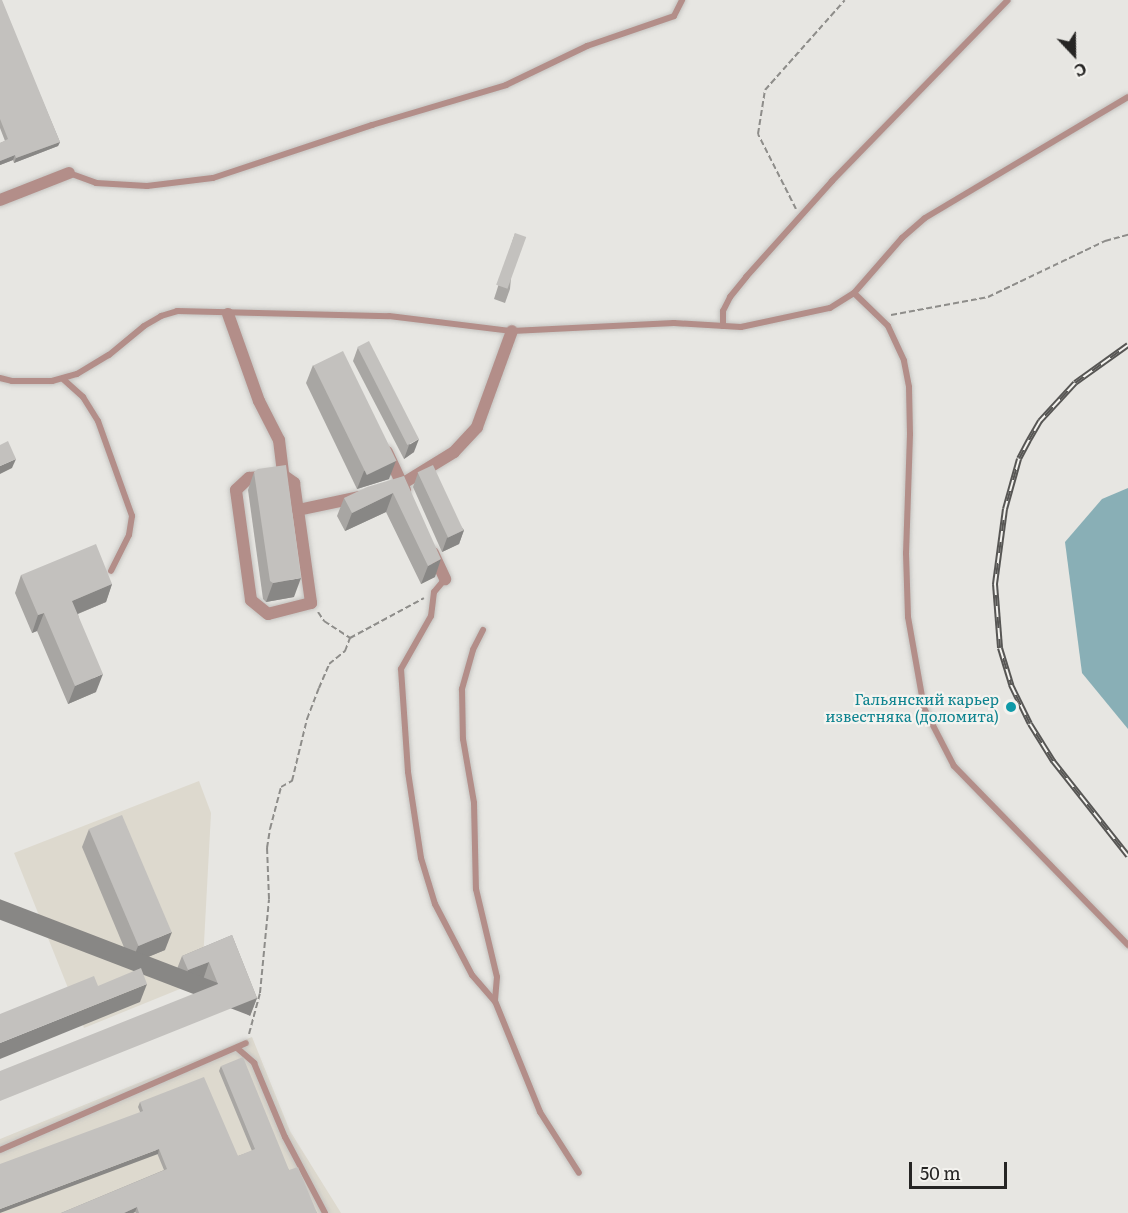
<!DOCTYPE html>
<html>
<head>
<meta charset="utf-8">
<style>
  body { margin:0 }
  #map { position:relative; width:1128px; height:1213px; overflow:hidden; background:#e7e6e2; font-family:Literata,serif }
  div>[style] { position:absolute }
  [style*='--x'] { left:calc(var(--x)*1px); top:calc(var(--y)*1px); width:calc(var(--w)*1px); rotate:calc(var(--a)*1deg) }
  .built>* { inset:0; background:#ddd9ce }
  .water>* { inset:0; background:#89afb6 }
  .path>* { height:2px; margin-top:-1px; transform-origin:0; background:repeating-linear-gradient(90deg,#8e8d8a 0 6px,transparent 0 9px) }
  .roads { filter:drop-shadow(0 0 2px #c4c3c0) drop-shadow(0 0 2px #c4c3c0) }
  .service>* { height:6px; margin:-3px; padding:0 3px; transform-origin:3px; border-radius:3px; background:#b38e89 }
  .minor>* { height:12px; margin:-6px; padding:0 6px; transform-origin:6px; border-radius:6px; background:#b38e89 }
  .rail>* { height:6px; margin-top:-3px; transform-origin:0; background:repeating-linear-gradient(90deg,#f4f3ef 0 11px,#575654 0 22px); box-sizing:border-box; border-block:2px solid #575654 }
  .wall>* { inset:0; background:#a8a6a3 }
  .shaded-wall>* { inset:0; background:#888785; transform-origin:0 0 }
  .building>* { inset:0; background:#c3c1be; transform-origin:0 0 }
  .dots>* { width:16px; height:16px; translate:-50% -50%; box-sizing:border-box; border:3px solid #f4f3ef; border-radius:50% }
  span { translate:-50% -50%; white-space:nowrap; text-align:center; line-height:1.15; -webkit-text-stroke:4.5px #f4f3ef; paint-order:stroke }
  .culture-label { font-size:15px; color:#0d838f }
  .right { translate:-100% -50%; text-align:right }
  .north { position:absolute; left:1044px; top:24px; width:60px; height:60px; -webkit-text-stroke:4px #f4f3ef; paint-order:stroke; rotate:158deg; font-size:16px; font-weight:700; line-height:24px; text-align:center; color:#262524 }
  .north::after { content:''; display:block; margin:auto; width:21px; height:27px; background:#262524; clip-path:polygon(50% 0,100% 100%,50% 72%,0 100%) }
  .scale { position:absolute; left:909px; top:1162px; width:98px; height:27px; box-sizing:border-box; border:3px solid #262524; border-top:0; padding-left:8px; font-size:18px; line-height:21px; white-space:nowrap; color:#262524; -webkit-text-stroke:4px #f4f3ef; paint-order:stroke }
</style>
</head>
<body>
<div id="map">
  <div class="built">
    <div style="clip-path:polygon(199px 781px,211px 813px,202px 980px,84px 1028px,14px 853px)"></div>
    <div style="clip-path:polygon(252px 1037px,290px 1131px,341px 1213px,0 1213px,0 1139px)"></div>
  </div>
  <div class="water">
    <div style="clip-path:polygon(1128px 488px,1128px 729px,1082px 673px,1065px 542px,1102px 499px)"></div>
  </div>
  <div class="path">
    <div style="--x:796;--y:209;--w:84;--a:-116.9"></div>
    <div style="--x:758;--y:134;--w:45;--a:-81"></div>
    <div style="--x:765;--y:90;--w:120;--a:-48.4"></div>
    <div style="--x:891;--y:315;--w:99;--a:-10.5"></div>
    <div style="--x:988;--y:297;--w:130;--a:-25.6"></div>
    <div style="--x:1105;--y:241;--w:24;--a:-15"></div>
    <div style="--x:318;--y:612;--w:11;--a:56"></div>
    <div style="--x:324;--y:621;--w:31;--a:33"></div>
    <div style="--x:249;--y:1034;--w:42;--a:-75"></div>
    <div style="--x:260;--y:993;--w:94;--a:-84.5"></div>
    <div style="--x:269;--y:899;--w:51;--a:-92.2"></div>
    <div style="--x:267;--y:848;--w:19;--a:-81"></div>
    <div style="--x:270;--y:829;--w:43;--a:-75.3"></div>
    <div style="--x:281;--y:787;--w:13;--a:-29"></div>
    <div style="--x:292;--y:781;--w:64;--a:-76.4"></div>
    <div style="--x:307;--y:719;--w:33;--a:-69"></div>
    <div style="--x:319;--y:688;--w:26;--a:-67"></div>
    <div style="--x:329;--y:664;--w:21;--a:-39"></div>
    <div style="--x:345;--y:651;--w:14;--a:-69"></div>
    <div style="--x:350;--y:638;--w:84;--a:-28.4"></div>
  </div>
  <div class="roads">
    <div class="service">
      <div style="--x:69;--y:173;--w:29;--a:20"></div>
      <div style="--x:96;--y:183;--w:51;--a:3.4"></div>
      <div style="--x:147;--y:186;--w:66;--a:-6.9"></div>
      <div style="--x:213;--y:178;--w:168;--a:-18.4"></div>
      <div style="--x:372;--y:125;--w:140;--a:-16.6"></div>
      <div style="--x:506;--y:85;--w:90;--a:-25.7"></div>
      <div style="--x:587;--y:46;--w:92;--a:-19"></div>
      <div style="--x:674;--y:16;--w:18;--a:-63"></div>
      <div style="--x:854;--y:293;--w:47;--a:44.1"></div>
      <div style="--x:888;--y:326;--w:38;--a:65"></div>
      <div style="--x:904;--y:361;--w:26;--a:79"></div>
      <div style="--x:909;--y:387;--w:47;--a:88.8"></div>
      <div style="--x:910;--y:434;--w:119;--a:91.9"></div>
      <div style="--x:906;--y:553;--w:64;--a:88.2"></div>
      <div style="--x:908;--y:617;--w:92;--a:80"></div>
      <div style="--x:924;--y:708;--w:65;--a:62.7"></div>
      <div style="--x:954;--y:766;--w:250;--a:45.8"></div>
      <div style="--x:723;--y:326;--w:15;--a:-90"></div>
      <div style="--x:723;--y:311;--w:16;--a:-63"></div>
      <div style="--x:730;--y:297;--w:26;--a:-51"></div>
      <div style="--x:746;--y:277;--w:129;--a:-48.1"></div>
      <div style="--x:832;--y:181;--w:252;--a:-45.8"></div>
      <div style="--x:0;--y:378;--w:12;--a:14"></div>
      <div style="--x:12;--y:381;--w:40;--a:0"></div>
      <div style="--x:52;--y:381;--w:26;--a:-16"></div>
      <div style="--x:77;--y:374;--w:37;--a:-31"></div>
      <div style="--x:109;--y:355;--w:45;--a:-39.6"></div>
      <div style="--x:144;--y:326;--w:20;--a:-30"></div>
      <div style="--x:161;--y:316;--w:17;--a:-17"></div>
      <div style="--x:177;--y:311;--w:212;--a:1.4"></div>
      <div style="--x:389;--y:316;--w:124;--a:7"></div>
      <div style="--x:512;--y:331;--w:162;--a:-2.8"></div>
      <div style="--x:674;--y:323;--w:67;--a:3.4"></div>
      <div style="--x:741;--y:327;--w:91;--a:-12.1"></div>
      <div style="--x:830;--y:308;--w:28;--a:-32"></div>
      <div style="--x:854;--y:293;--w:73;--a:-48.9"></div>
      <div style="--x:902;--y:238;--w:30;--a:-41"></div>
      <div style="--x:925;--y:218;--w:236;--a:-30.8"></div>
      <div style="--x:63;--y:379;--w:27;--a:42"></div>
      <div style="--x:83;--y:397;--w:28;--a:58"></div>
      <div style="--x:98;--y:421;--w:101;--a:70.3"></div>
      <div style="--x:132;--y:516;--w:19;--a:99"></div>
      <div style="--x:129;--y:535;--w:40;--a:116.6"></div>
      <div style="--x:445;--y:579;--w:17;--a:130"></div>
      <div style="--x:434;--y:592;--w:24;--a:97"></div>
      <div style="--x:431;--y:616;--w:61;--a:119.5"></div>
      <div style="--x:401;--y:669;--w:103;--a:86.1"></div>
      <div style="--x:408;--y:772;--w:87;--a:81.4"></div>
      <div style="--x:421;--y:858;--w:48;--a:73.1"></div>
      <div style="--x:435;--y:904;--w:80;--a:62.5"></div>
      <div style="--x:472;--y:975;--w:35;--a:49"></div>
      <div style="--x:495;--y:1001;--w:120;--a:67.9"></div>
      <div style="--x:540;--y:1112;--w:72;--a:57.4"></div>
      <div style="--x:483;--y:630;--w:22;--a:117"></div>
      <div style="--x:473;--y:650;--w:41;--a:105.8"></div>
      <div style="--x:462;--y:689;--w:50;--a:88.9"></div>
      <div style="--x:463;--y:739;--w:65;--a:80.2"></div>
      <div style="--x:474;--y:803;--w:86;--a:88.7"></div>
      <div style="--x:476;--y:889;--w:90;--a:76.6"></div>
      <div style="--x:497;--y:977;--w:24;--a:95"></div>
      <div style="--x:237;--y:1048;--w:23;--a:41"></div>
      <div style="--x:254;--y:1063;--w:80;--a:67.3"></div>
      <div style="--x:285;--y:1137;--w:86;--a:62.2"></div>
      <div style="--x:0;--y:1150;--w:268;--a:-23.5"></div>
    </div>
    <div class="minor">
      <div style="--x:0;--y:200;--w:74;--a:-21.4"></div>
      <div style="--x:228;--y:314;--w:92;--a:70.4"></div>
      <div style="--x:259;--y:401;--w:44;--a:62.9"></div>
      <div style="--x:279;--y:440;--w:35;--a:83"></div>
      <div style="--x:387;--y:452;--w:35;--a:65"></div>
      <div style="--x:402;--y:484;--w:7;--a:164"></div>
      <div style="--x:405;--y:490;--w:7;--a:-117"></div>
      <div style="--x:402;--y:484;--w:61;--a:-31.6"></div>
      <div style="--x:454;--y:452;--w:34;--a:-47"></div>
      <div style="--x:477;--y:427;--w:102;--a:-70"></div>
      <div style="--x:298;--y:510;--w:94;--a:82"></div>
      <div style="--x:311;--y:603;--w:44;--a:165.7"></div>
      <div style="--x:268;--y:614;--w:22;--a:-141"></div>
      <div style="--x:251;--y:600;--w:111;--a:-97.8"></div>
      <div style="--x:236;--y:490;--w:18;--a:-43"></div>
      <div style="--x:249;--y:478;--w:34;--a:-5"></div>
      <div style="--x:283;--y:475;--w:14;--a:36"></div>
      <div style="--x:294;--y:483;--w:27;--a:82"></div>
      <div style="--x:298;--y:510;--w:62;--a:-12"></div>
      <div style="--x:433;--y:553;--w:29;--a:65"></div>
    </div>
  </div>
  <div class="rail">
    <div style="--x:1128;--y:345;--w:65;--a:144.4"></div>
    <div style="--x:1075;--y:383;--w:52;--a:132.6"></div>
    <div style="--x:1040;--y:421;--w:22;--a:120"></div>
    <div style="--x:1029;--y:440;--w:21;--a:118"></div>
    <div style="--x:1019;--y:459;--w:52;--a:105.6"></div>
    <div style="--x:1005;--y:509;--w:76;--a:97.6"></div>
    <div style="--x:995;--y:584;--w:64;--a:85.5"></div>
    <div style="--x:1000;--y:648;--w:39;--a:73"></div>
    <div style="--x:1011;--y:685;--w:43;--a:64"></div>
    <div style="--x:1030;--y:724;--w:44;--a:58.1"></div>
    <div style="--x:1053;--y:761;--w:121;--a:51.7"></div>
  </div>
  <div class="wall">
    <div style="clip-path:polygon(0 0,60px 142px,58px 146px,14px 163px,13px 160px,0 165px,0 143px,5px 141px,0 128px)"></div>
    <div style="clip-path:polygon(515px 233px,510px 289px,505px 303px,494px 299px)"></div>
    <div style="clip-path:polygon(358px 347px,414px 452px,404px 459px,353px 361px)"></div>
    <div style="clip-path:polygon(313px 365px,389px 479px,357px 489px,306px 383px)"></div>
    <div style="clip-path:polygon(254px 472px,294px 597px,266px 602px,263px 599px,248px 490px)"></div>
    <div style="clip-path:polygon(418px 473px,464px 530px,459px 544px,442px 552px,413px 487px)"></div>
    <div style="clip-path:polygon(404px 476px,435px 577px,421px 584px,386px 512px,345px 531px,337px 516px,344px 498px)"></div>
    <div style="clip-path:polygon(21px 575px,112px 584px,106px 602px,78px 614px,96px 692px,68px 704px,37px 631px,32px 633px,15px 593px)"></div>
    <div style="clip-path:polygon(89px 829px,165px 950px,131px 964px,82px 847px)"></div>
    <div style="clip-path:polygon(232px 935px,257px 998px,250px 1016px,206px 989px,203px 980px,181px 989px,175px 974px,182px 956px)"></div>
    <div style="clip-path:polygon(221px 1066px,317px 1213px,136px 1213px,135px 1212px,133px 1213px,61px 1213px,164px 1170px,138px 1107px,140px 1102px,238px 1156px,252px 1151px,219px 1071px)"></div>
  </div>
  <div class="shaded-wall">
    <div style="clip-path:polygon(60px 142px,58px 146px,14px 163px,16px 158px)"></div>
    <div style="clip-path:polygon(15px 155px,13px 160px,0 165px,0 161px)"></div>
    <div style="clip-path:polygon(419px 439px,414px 452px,404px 459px,409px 445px)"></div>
    <div style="clip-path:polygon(16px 459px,12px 468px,0 474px,0 466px)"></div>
    <div style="clip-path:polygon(396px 461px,389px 479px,357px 489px,364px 471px)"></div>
    <div style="clip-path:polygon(393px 493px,386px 512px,345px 531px,352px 513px)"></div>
    <div style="clip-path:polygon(464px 530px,459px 544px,442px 552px,447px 538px)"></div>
    <div style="clip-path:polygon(441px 559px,435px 577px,421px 584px,428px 566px)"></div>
    <div style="clip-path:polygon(301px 578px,294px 597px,266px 602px,273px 583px)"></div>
    <div style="clip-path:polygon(112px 584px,106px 602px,65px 619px,72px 601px)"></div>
    <div style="clip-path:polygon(44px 613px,37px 631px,32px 633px,38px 615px)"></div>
    <div style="clip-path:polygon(103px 674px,96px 692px,68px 704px,75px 686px)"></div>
    <div style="clip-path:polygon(172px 932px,165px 950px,131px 964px,138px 946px)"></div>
    <div style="clip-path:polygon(209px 962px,203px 980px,181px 989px,188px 970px)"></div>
    <div style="clip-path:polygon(147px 984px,140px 1002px,0 1059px,0 1043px)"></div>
    <div style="left:257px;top:998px;width:19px;height:277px;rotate:111deg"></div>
    <div style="clip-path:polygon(159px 1149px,158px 1154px,0 1213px,0 1209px)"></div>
    <div style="clip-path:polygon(137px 1207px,135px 1212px,133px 1213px,124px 1213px)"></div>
  </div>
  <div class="building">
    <div style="clip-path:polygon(0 0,2px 0,60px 142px,16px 158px,15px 155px,0 161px,0 143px,8px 139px,0 119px)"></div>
    <div style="left:515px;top:233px;width:12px;height:55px;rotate:20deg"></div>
    <div style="left:369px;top:341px;width:110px;height:13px;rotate:63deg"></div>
    <div style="left:343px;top:351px;width:122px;height:33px;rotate:64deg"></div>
    <div style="clip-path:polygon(8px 441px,16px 459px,0 466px,0 445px)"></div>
    <div style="clip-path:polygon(286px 465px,301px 578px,273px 583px,270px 581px,254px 472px,258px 469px)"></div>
    <div style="left:433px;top:465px;width:72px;height:17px;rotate:65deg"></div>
    <div style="clip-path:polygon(404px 476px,441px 559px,428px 566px,393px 493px,352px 513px,344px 498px,367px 487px)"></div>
    <div style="clip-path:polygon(96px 544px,112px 584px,72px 601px,103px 674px,75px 686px,44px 613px,38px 615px,21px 575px)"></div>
    <div style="left:122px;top:815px;width:127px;height:36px;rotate:67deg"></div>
    <div style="clip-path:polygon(232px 935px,257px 998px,0 1101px,0 1071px,218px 984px,209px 962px,188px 970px,182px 956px)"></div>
    <div style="clip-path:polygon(141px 968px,147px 984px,0 1043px,0 1014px,94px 976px,98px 986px)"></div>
    <div style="clip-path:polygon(243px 1057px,289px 1170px,298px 1167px,317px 1213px,139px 1213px,137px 1207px,124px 1213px,61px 1213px,167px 1169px,159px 1149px,0 1209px,0 1164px,143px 1111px,140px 1102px,204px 1077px,238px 1156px,255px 1149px,221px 1066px)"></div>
  </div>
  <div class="dots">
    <div style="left:1011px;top:707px;background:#0f9aa8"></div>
  </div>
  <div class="culture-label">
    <span class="right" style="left:999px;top:707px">Гальянский карьер<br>известняка (доломита)</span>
  </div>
  <div class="north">С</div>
  <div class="scale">50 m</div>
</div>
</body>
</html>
